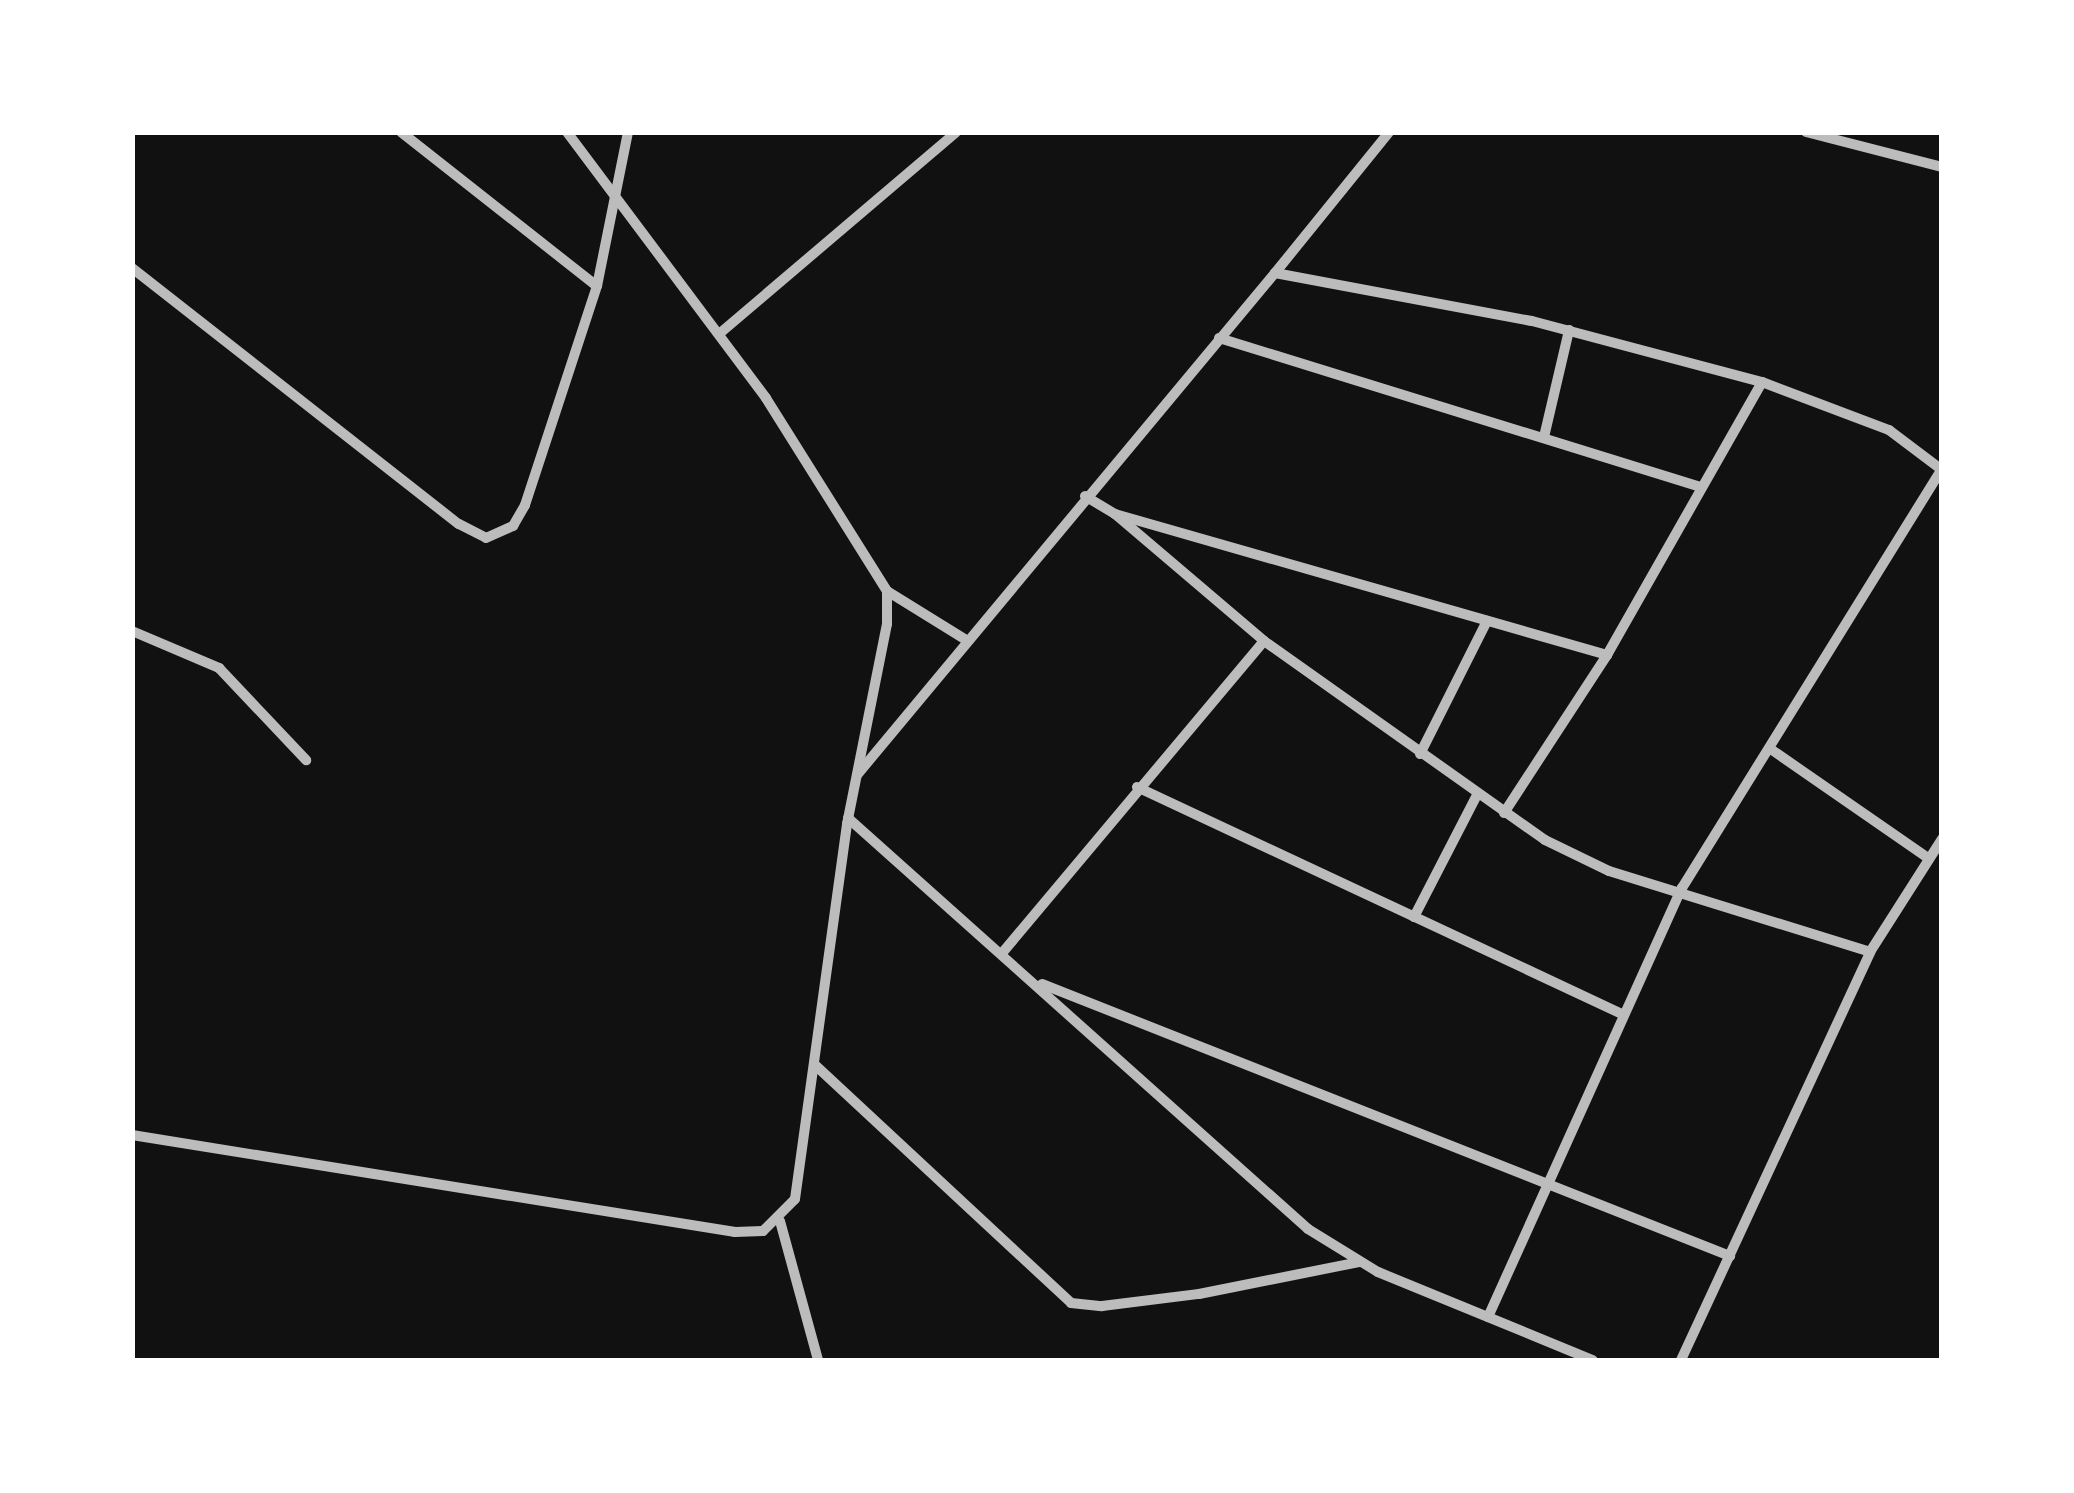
<!DOCTYPE html>
<html>
<head>
<meta charset="utf-8">
<style>
  body { margin:0 }
  #map { position:relative; width:2074px; height:1493px; overflow:hidden; background:#111; font-family:Overpass,sans-serif }
  div>[style] { position:absolute }
  [style*='--x'] { left:calc(var(--x)*1px); top:calc(var(--y)*1px); width:calc(var(--w)*1px); rotate:calc(var(--a)*1deg) }
  .minor>* { height:10px; margin:-5px; padding:0 5px; transform-origin:5px; border-radius:5px; background:#bcbcbc }
  span { translate:-50% -50%; white-space:nowrap; text-align:center; line-height:1.15; -webkit-text-stroke:10px #fff; paint-order:stroke }
  .frame { position:absolute; inset:0; border:135px solid #fff; pointer-events:none }
</style>
</head>
<body>
<div id="map">
  <div class="minor">
    <div style="--x:401;--y:132;--w:249;--a:38.2"></div>
    <div style="--x:1806;--y:132;--w:140;--a:14.4"></div>
    <div style="--x:132;--y:268;--w:415;--a:38.1"></div>
    <div style="--x:459;--y:524;--w:30;--a:27"></div>
    <div style="--x:486;--y:538;--w:30;--a:-24"></div>
    <div style="--x:513;--y:526;--w:24;--a:-60"></div>
    <div style="--x:525;--y:505;--w:231;--a:-71.8"></div>
    <div style="--x:597;--y:286;--w:157;--a:-78.6"></div>
    <div style="--x:1275;--y:273;--w:181;--a:-51"></div>
    <div style="--x:719;--y:334;--w:311;--a:-40.4"></div>
    <div style="--x:1219;--y:338;--w:505;--a:17.18"></div>
    <div style="--x:1544;--y:437;--w:110;--a:-76.8"></div>
    <div style="--x:1085;--y:496;--w:35;--a:31"></div>
    <div style="--x:1115;--y:514;--w:512;--a:15.99"></div>
    <div style="--x:1115;--y:514;--w:196;--a:40.4"></div>
    <div style="--x:1264;--y:641;--w:344;--a:35.3"></div>
    <div style="--x:1545;--y:840;--w:71;--a:25.8"></div>
    <div style="--x:1609;--y:871;--w:273;--a:17.2"></div>
    <div style="--x:887;--y:591;--w:95;--a:31.7"></div>
    <div style="--x:132;--y:631;--w:95;--a:23"></div>
    <div style="--x:219;--y:668;--w:127;--a:46.6"></div>
    <div style="--x:1772;--y:750;--w:190;--a:34.7"></div>
    <div style="--x:1420;--y:754;--w:149;--a:-63.3"></div>
    <div style="--x:857;--y:775;--w:653;--a:-50.22"></div>
    <div style="--x:1275;--y:273;--w:261;--a:10.6"></div>
    <div style="--x:1532;--y:321;--w:238;--a:14.9"></div>
    <div style="--x:1762;--y:382;--w:136;--a:20.7"></div>
    <div style="--x:1889;--y:430;--w:66;--a:37"></div>
    <div style="--x:1137;--y:787;--w:533;--a:25.08"></div>
    <div style="--x:1504;--y:813;--w:189;--a:-56.9"></div>
    <div style="--x:1607;--y:655;--w:314;--a:-60.4"></div>
    <div style="--x:848;--y:818;--w:617;--a:41.78"></div>
    <div style="--x:1308;--y:1229;--w:82;--a:31.6"></div>
    <div style="--x:1378;--y:1272;--w:232;--a:22.3"></div>
    <div style="--x:1414;--y:917;--w:137;--a:-62.7"></div>
    <div style="--x:1003;--y:952;--w:406;--a:-50"></div>
    <div style="--x:1042;--y:984;--w:740;--a:21.57"></div>
    <div style="--x:814;--y:1064;--w:351;--a:42.9"></div>
    <div style="--x:1071;--y:1303;--w:31;--a:6"></div>
    <div style="--x:1102;--y:1306;--w:98;--a:-7.1"></div>
    <div style="--x:1199;--y:1294;--w:163;--a:-11.3"></div>
    <div style="--x:132;--y:1135;--w:611;--a:9.14"></div>
    <div style="--x:735;--y:1232;--w:28;--a:-2"></div>
    <div style="--x:763;--y:1231;--w:45;--a:-45"></div>
    <div style="--x:795;--y:1199;--w:379;--a:-82.1"></div>
    <div style="--x:847;--y:824;--w:204;--a:-78.7"></div>
    <div style="--x:887;--y:624;--w:33;--a:-90"></div>
    <div style="--x:887;--y:591;--w:228;--a:-122.1"></div>
    <div style="--x:766;--y:398;--w:332;--a:-126.8"></div>
    <div style="--x:780;--y:1221;--w:144;--a:74.7"></div>
    <div style="--x:1488;--y:1317;--w:471;--a:-65.7"></div>
    <div style="--x:1682;--y:888;--w:492;--a:-58.2"></div>
    <div style="--x:1681;--y:1360;--w:450;--a:-65.1"></div>
    <div style="--x:1870;--y:952;--w:134;--a:-57.5"></div>
  </div>
  <div class="frame"></div>
</div>
</body>
</html>
